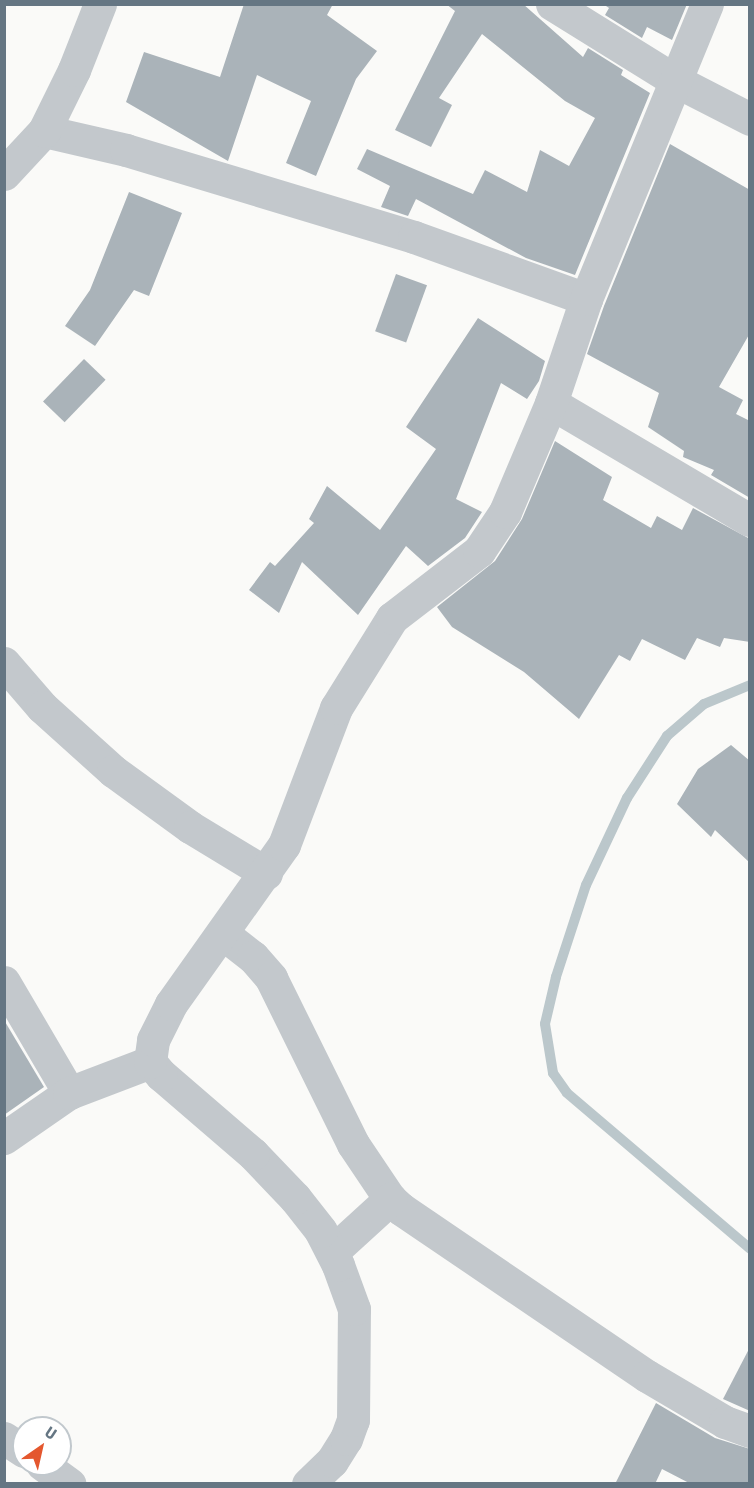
<!DOCTYPE html>
<html>
<head>
<meta charset="utf-8">
<style>
  body { margin:0 }
  #map { position:relative; width:754px; height:1488px; overflow:hidden; background:#fafaf8; font-family:"Asap Condensed",sans-serif }
  div>[style] { position:absolute }
  [style*='--x'] { left:calc(var(--x)*1px); top:calc(var(--y)*1px); width:calc(var(--w)*1px); rotate:calc(var(--a)*1deg) }
  .stream>* { height:10px; margin:-5px; padding:0 5px; transform-origin:5px; border-radius:5px; background:#bbc7cb }
  .building>* { inset:0; background:#aab3b9; transform-origin:0 0 }
  .street>* { height:33px; margin:-16.5px; padding:0 16.5px; transform-origin:16.5px; border-radius:16.5px; background:#c3c8cc }
  span { translate:-50% -50%; white-space:nowrap; text-align:center; line-height:1.15; -webkit-text-stroke:6px #fff; paint-order:stroke }
  .frame { position:absolute; inset:0; border:6px solid #657683; pointer-events:none }
  .north { position:absolute; left:12px; top:1416px; width:60px; height:60px; box-sizing:border-box; background:#fff; border:2px solid #c1c8cd; border-radius:50%; rotate:34deg; font-size:16px; font-weight:700; line-height:24px; text-align:center; color:#657683 }
  .north::after { content:''; display:block; margin:auto; width:21px; height:27px; background:#e4572e; clip-path:polygon(50% 0,100% 100%,50% 72%,0 100%) }
</style>
</head>
<body>
<div id="map">
  <div class="stream">
    <div style="--x:750;--y:685;--w:50;--a:157.6"></div>
    <div style="--x:704;--y:704;--w:49;--a:139.1"></div>
    <div style="--x:667;--y:736;--w:74;--a:122.8"></div>
    <div style="--x:627;--y:798;--w:96;--a:115.2"></div>
    <div style="--x:586;--y:885;--w:97;--a:108.1"></div>
    <div style="--x:556;--y:977;--w:48;--a:103.2"></div>
    <div style="--x:545;--y:1024;--w:50;--a:80.7"></div>
    <div style="--x:553;--y:1073;--w:24;--a:55"></div>
    <div style="--x:567;--y:1093;--w:240;--a:40.4"></div>
  </div>
  <div class="building">
    <div style="clip-path:polygon(244px 4px,333px 4px,327px 15px,377px 51px,356px 79px,316px 176px,286px 163px,311px 101px,257px 75px,228px 161px,126px 102px,144px 52px,220px 77px)"></div>
    <div style="clip-path:polygon(446px 4px,523px 4px,583px 57px,588px 48px,623px 70px,621px 75px,650px 93px,575px 275px,526px 258px,416px 199px,408px 216px,381px 207px,390px 186px,357px 169px,367px 149px,473px 194px,485px 170px,527px 192px,540px 150px,569px 166px,595px 118px,565px 101px,482px 34px,439px 98px,452px 105px,431px 147px,395px 130px,455px 11px)"></div>
    <div style="clip-path:polygon(603px 4px,687px 4px,672px 40px,647px 27px,642px 38px,605px 15px,609px 8px)"></div>
    <div style="clip-path:polygon(670px 144px,750px 190px,750px 333px,719px 387px,743px 400px,736px 414px,750px 421px,750px 498px,711px 475px,714px 470px,683px 457px,684px 451px,648px 427px,659px 393px,587px 354px,604px 306px)"></div>
    <div style="clip-path:polygon(129px 192px,182px 213px,149px 296px,134px 290px,95px 346px,65px 326px,90px 290px)"></div>
    <div style="left:396px;top:274px;width:33px;height:61px;rotate:20deg"></div>
    <div style="clip-path:polygon(478px 318px,545px 361px,539px 381px,527px 399px,501px 383px,456px 499px,482px 512px,465px 538px,428px 566px,406px 546px,358px 615px,302px 562px,279px 613px,249px 590px,270px 562px,275px 566px,314px 523px,309px 519px,327px 486px,380px 530px,436px 449px,406px 427px)"></div>
    <div style="left:84px;top:359px;width:30px;height:59px;rotate:44deg"></div>
    <div style="clip-path:polygon(555px 441px,612px 477px,603px 500px,651px 528px,657px 516px,682px 530px,693px 508px,750px 539px,750px 642px,724px 638px,720px 647px,697px 638px,685px 660px,642px 639px,630px 661px,619px 655px,579px 719px,524px 672px,452px 627px,437px 607px,495px 561px,522px 519px)"></div>
    <div style="clip-path:polygon(731px 745px,750px 761px,750px 863px,715px 830px,711px 837px,677px 804px,698px 769px)"></div>
    <div style="clip-path:polygon(4px 1020px,44px 1087px,4px 1115px)"></div>
    <div style="clip-path:polygon(750px 1347px,750px 1411px,723px 1399px)"></div>
    <div style="clip-path:polygon(656px 1403px,715px 1438px,750px 1449px,750px 1484px,691px 1484px,662px 1469px,655px 1484px,615px 1484px)"></div>
  </div>
  <div class="street">
    <div style="--x:552;--y:4;--w:146;--a:31.8"></div>
    <div style="--x:676;--y:81;--w:83;--a:27.2"></div>
    <div style="--x:44;--y:131;--w:84;--a:13"></div>
    <div style="--x:126;--y:150;--w:301;--a:16.8"></div>
    <div style="--x:414;--y:237;--w:183;--a:19.8"></div>
    <div style="--x:4;--y:174;--w:59;--a:-47.1"></div>
    <div style="--x:44;--y:131;--w:68;--a:-63.8"></div>
    <div style="--x:74;--y:70;--w:71;--a:-68.5"></div>
    <div style="--x:551;--y:403;--w:231;--a:30.5"></div>
    <div style="--x:4;--y:663;--w:58;--a:49.2"></div>
    <div style="--x:42;--y:707;--w:96;--a:42"></div>
    <div style="--x:113;--y:771;--w:95;--a:36"></div>
    <div style="--x:190;--y:827;--w:89;--a:31.2"></div>
    <div style="--x:222;--y:933;--w:39;--a:38"></div>
    <div style="--x:253;--y:957;--w:28;--a:49"></div>
    <div style="--x:271;--y:978;--w:185;--a:63.7"></div>
    <div style="--x:353;--y:1144;--w:66;--a:56.1"></div>
    <div style="--x:390;--y:1199;--w:15;--a:42"></div>
    <div style="--x:401;--y:1209;--w:297;--a:34.2"></div>
    <div style="--x:647;--y:1376;--w:91;--a:30.5"></div>
    <div style="--x:725;--y:1422;--w:27;--a:20"></div>
    <div style="--x:4;--y:982;--w:129;--a:59.6"></div>
    <div style="--x:4;--y:1138;--w:79;--a:-34.7"></div>
    <div style="--x:69;--y:1093;--w:87;--a:-20.9"></div>
    <div style="--x:332;--y:1252;--w:79;--a:-42.4"></div>
    <div style="--x:4;--y:1438;--w:24;--a:33"></div>
    <div style="--x:42;--y:1464;--w:34;--a:36"></div>
    <div style="--x:308;--y:1484;--w:33;--a:-44"></div>
    <div style="--x:332;--y:1461;--w:26;--a:-58"></div>
    <div style="--x:346;--y:1439;--w:20;--a:-70"></div>
    <div style="--x:353;--y:1420;--w:111;--a:-89.5"></div>
    <div style="--x:354;--y:1309;--w:47;--a:-110"></div>
    <div style="--x:338;--y:1265;--w:38;--a:-117"></div>
    <div style="--x:321;--y:1231;--w:42;--a:-128.2"></div>
    <div style="--x:295;--y:1198;--w:61;--a:-133.7"></div>
    <div style="--x:253;--y:1154;--w:121;--a:-139.3"></div>
    <div style="--x:161;--y:1075;--w:17;--a:-130"></div>
    <div style="--x:150;--y:1062;--w:22;--a:-82"></div>
    <div style="--x:153;--y:1040;--w:40;--a:-63.4"></div>
    <div style="--x:171;--y:1004;--w:195;--a:-54.6"></div>
    <div style="--x:284;--y:845;--w:147;--a:-69.2"></div>
    <div style="--x:336;--y:708;--w:106;--a:-58.1"></div>
    <div style="--x:392;--y:618;--w:110;--a:-37.6"></div>
    <div style="--x:479;--y:551;--w:47;--a:-56.3"></div>
    <div style="--x:505;--y:512;--w:118;--a:-67.1"></div>
    <div style="--x:551;--y:403;--w:110;--a:-71.4"></div>
    <div style="--x:586;--y:299;--w:319;--a:-67.7"></div>
  </div>
  <div class="frame"></div>
  <div class="north">U</div>
</div>
</body>
</html>
